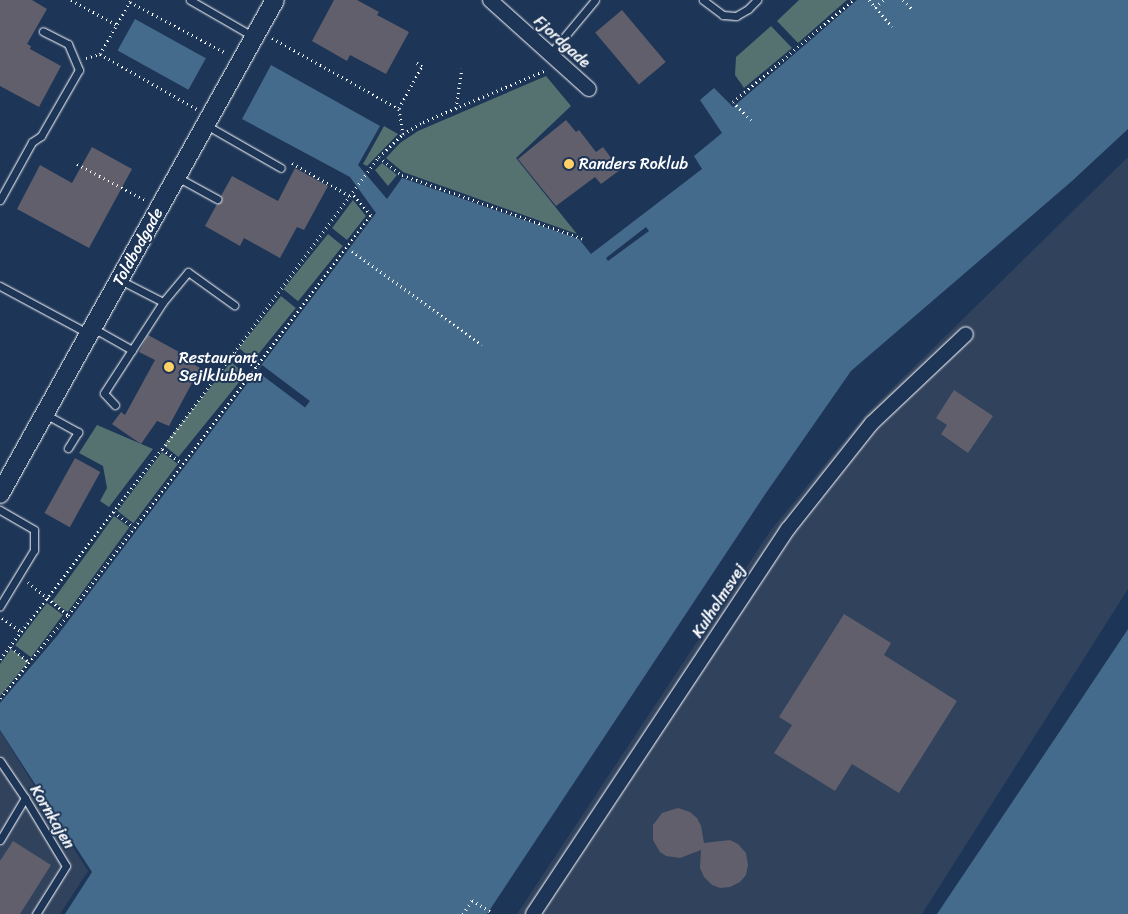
<!DOCTYPE html>
<html>
<head>
<meta charset="utf-8">
<style>
  body { margin:0 }
  #map { position:relative; width:1128px; height:914px; overflow:hidden; background:#1d3557; font-family:Sriracha,sans-serif }
  div>[style] { position:absolute }
  [style*='--x'] { left:calc(var(--x)*1px); top:calc(var(--y)*1px); width:calc(var(--w)*1px); rotate:calc(var(--a)*1deg) }
  .built>* { inset:0; background:#31425d }
  .green>* { inset:0; background:#557270; transform-origin:0 0 }
  .water>* { inset:0; background:#456b8c; transform-origin:0 0 }
  .pier>* { inset:0; background:#1d3557; transform-origin:0 0 }
  .building>* { inset:0; background:#605f6b; transform-origin:0 0 }
  .path>* { height:3px; margin-top:-1.5px; transform-origin:0; background:repeating-linear-gradient(90deg,#fff 0 1px,transparent 0 5px) }
  .roads { filter:drop-shadow(0 0 1px #fff) drop-shadow(0 0 1px #fff) }
  .service>* { height:7px; margin:-3.5px; padding:0 3.5px; transform-origin:3.5px; border-radius:3.5px; background:#1d3557 }
  .minor>* { height:14px; margin:-7px; padding:0 7px; transform-origin:7px; border-radius:7px; background:#1d3557 }
  .tertiary>* { height:18px; margin:-9px; padding:0 9px; transform-origin:9px; border-radius:9px; background:#1d3557 }
  .dots>* { width:14px; height:14px; translate:-50% -50%; box-sizing:border-box; border:2px solid #1d3557; border-radius:50% }
  span { translate:-50% -50%; white-space:nowrap; text-align:center; line-height:1.15; -webkit-text-stroke:4px #1d3557; paint-order:stroke }
  .street-label { font-size:16px; color:#fff }
  .poi-label { font-size:16px; color:#fff }
  .left { translate:0 -50%; text-align:left }
</style>
</head>
<body>
<div id="map">
  <div class="built">
    <div style="clip-path:polygon(1128px 157px,1128px 589px,922px 914px,517px 914px,771px 530px,867px 413px)"></div>
    <div style="clip-path:polygon(0 731px,88px 871px,60px 914px,0 914px)"></div>
  </div>
  <div class="green">
    <div style="clip-path:polygon(799px 0,847px 0,798px 43px,777px 21px)"></div>
    <div style="clip-path:polygon(771px 26px,792px 48px,744px 88px,735px 75px,736px 57px)"></div>
    <div style="clip-path:polygon(546px 76px,571px 106px,516px 158px,577px 234px,403px 172px,386px 158px,400px 143px,418px 131px)"></div>
    <div style="clip-path:polygon(384px 126px,398px 134px,367px 166px,363px 164px)"></div>
    <div style="clip-path:polygon(382px 163px,397px 175px,388px 186px,375px 170px)"></div>
    <div style="clip-path:polygon(353px 200px,366px 216px,347px 240px,332px 228px)"></div>
    <div style="left:328px;top:234px;width:19px;height:71px;rotate:39deg"></div>
    <div style="left:281px;top:296px;width:19px;height:67px;rotate:39deg"></div>
    <div style="left:231px;top:362px;width:19px;height:107px;rotate:39deg"></div>
    <div style="clip-path:polygon(97px 425px,153px 449px,109px 507px,100px 501px,107px 488px,103px 466px,79px 453px)"></div>
    <div style="left:162px;top:452px;width:20px;height:74px;rotate:37deg"></div>
    <div style="left:114px;top:516px;width:19px;height:105px;rotate:36deg"></div>
    <div style="left:47px;top:603px;width:20px;height:53px;rotate:37deg"></div>
    <div style="clip-path:polygon(11px 649px,28px 662px,0 696px,0 664px)"></div>
  </div>
  <div class="water">
    <div style="clip-path:polygon(857px 0,1128px 0,1128px 129px,1072px 181px,851px 371px,766px 493px,487px 914px,65px 914px,92px 872px,0 730px,0 703px,57px 636px,376px 213px,350px 177px,242px 119px,271px 65px,380px 126px,358px 165px,387px 199px,402px 178px,579px 239px,591px 254px,702px 169px,694px 156px,722px 133px,700px 100px,714px 88px,733px 107px)"></div>
    <div style="left:135px;top:19px;width:81px;height:36px;rotate:29deg"></div>
    <div style="clip-path:polygon(1128px 629px,1128px 914px,937px 914px,1058px 734px)"></div>
  </div>
  <div class="pier">
    <div style="clip-path:polygon(646px 227px,649px 231px,608px 261px,606px 258px)"></div>
    <div style="left:262px;top:365px;width:60px;height:8px;rotate:37deg"></div>
  </div>
  <div class="building">
    <div style="clip-path:polygon(0 0,32px 0,47px 9px,27px 44px,31px 46px,30px 49px,61px 66px,39px 107px,0 86px)"></div>
    <div style="clip-path:polygon(334px 0,357px 0,379px 12px,377px 15px,409px 32px,386px 74px,350px 55px,347px 61px,312px 41px)"></div>
    <div style="left:622px;top:10px;width:68px;height:35px;rotate:50deg"></div>
    <div style="clip-path:polygon(566px 120px,576px 132px,579px 130px,596px 152px,603px 147px,620px 170px,601px 184px,595px 177px,556px 206px,518px 159px)"></div>
    <div style="clip-path:polygon(92px 147px,132px 169px,89px 248px,17px 209px,40px 165px,72px 183px)"></div>
    <div style="clip-path:polygon(295px 168px,328px 186px,304px 230px,297px 227px,280px 258px,244px 238px,240px 246px,205px 226px,217px 204px,222px 201px,221px 196px,232px 176px,278px 201px)"></div>
    <div style="clip-path:polygon(148px 335px,192px 359px,190px 362px,200px 368px,169px 426px,157px 421px,141px 444px,112px 424px,121px 412px,125px 415px,155px 360px,139px 352px)"></div>
    <div style="clip-path:polygon(954px 390px,993px 416px,968px 453px,941px 434px,947px 425px,936px 418px)"></div>
    <div style="left:75px;top:458px;width:29px;height:63px;rotate:29deg"></div>
    <div style="clip-path:polygon(844px 614px,891px 643px,884px 655px,957px 701px,899px 793px,852px 764px,835px 791px,774px 753px,792px 725px,779px 717px)"></div>
    <div style="clip-path:polygon(678px 808px,690px 812px,697px 818px,701px 826px,704px 843px,730px 840px,738px 844px,746px 853px,748px 865px,746px 875px,740px 882px,730px 887px,720px 888px,712px 885px,704px 877px,700px 868px,701px 850px,680px 858px,666px 856px,660px 852px,653px 840px,653px 825px,662px 813px)"></div>
    <div style="clip-path:polygon(13px 841px,51px 865px,20px 914px,0 914px,0 861px)"></div>
  </div>
  <div class="path">
    <div style="--x:71;--y:0;--w:52;--a:28.5"></div>
    <div style="--x:869;--y:0;--w:35;--a:49"></div>
    <div style="--x:903;--y:0;--w:14;--a:45"></div>
    <div style="--x:130;--y:2;--w:109;--a:28"></div>
    <div style="--x:875;--y:7;--w:11;--a:-38"></div>
    <div style="--x:272;--y:38;--w:145;--a:29.2"></div>
    <div style="--x:399;--y:109;--w:25;--a:81"></div>
    <div style="--x:100;--y:54;--w:62;--a:-60.1"></div>
    <div style="--x:86;--y:58;--w:15;--a:-16"></div>
    <div style="--x:100;--y:54;--w:112;--a:29.6"></div>
    <div style="--x:399;--y:108;--w:48;--a:-61.3"></div>
    <div style="--x:422;--y:66;--w:6;--a:-149"></div>
    <div style="--x:456;--y:108;--w:40;--a:-81.5"></div>
    <div style="--x:751;--y:120;--w:25;--a:-135"></div>
    <div style="--x:733;--y:102;--w:157;--a:-40.4"></div>
    <div style="--x:379;--y:157;--w:29;--a:38"></div>
    <div style="--x:402;--y:175;--w:193;--a:19.4"></div>
    <div style="--x:292;--y:163;--w:67;--a:29.6"></div>
    <div style="--x:77;--y:164;--w:77;--a:27.9"></div>
    <div style="--x:352;--y:251;--w:160;--a:35.9"></div>
    <div style="--x:235;--y:352;--w:29;--a:36"></div>
    <div style="--x:162;--y:449;--w:24;--a:35"></div>
    <div style="--x:114;--y:512;--w:25;--a:37"></div>
    <div style="--x:28;--y:582;--w:52;--a:39.5"></div>
    <div style="--x:2;--y:618;--w:24;--a:35"></div>
    <div style="--x:11;--y:647;--w:23;--a:40"></div>
    <div style="--x:0;--y:659;--w:265;--a:-52.4"></div>
    <div style="--x:162;--y:449;--w:364;--a:-53.4"></div>
    <div style="--x:379;--y:157;--w:33;--a:-44"></div>
    <div style="--x:403;--y:134;--w:23;--a:-31"></div>
    <div style="--x:423;--y:122;--w:134;--a:-22.9"></div>
    <div style="--x:0;--y:698;--w:107;--a:-50.7"></div>
    <div style="--x:68;--y:615;--w:502;--a:-52.86"></div>
    <div style="--x:371;--y:215;--w:29;--a:-131"></div>
    <div style="--x:463;--y:914;--w:17;--a:-57"></div>
    <div style="--x:472;--y:900;--w:22;--a:32"></div>
  </div>
  <div class="roads">
    <div class="service">
      <div style="--x:190;--y:0;--w:74;--a:30"></div>
      <div style="--x:703;--y:0;--w:25;--a:37"></div>
      <div style="--x:723;--y:15;--w:13;--a:4"></div>
      <div style="--x:736;--y:16;--w:14;--a:-30"></div>
      <div style="--x:748;--y:9;--w:13;--a:-45"></div>
      <div style="--x:550;--y:54;--w:70;--a:-50.2"></div>
      <div style="--x:206;--y:125;--w:86;--a:29.8"></div>
      <div style="--x:177;--y:177;--w:46;--a:28.8"></div>
      <div style="--x:0;--y:200;--w:66;--a:-61.1"></div>
      <div style="--x:32;--y:142;--w:11;--a:-34"></div>
      <div style="--x:41;--y:136;--w:76;--a:-60.1"></div>
      <div style="--x:79;--y:70;--w:28;--a:-113"></div>
      <div style="--x:68;--y:44;--w:28;--a:-153"></div>
      <div style="--x:120;--y:280;--w:48;--a:27.1"></div>
      <div style="--x:0;--y:286;--w:101;--a:28.3"></div>
      <div style="--x:93;--y:328;--w:45;--a:29.4"></div>
      <div style="--x:115;--y:405;--w:16;--a:-133"></div>
      <div style="--x:104;--y:393;--w:108;--a:-57"></div>
      <div style="--x:163;--y:302;--w:39;--a:-50"></div>
      <div style="--x:188;--y:272;--w:57;--a:35.7"></div>
      <div style="--x:45;--y:414;--w:38;--a:29"></div>
      <div style="--x:78;--y:432;--w:19;--a:122"></div>
      <div style="--x:0;--y:510;--w:39;--a:30"></div>
      <div style="--x:34;--y:530;--w:20;--a:90"></div>
      <div style="--x:34;--y:550;--w:66;--a:121.3"></div>
      <div style="--x:0;--y:761;--w:45;--a:56"></div>
      <div style="--x:25;--y:798;--w:79;--a:58.9"></div>
      <div style="--x:66;--y:866;--w:57;--a:122"></div>
      <div style="--x:0;--y:840;--w:49;--a:-59.2"></div>
    </div>
    <div class="minor">
      <div style="--x:490;--y:0;--w:133;--a:42"></div>
      <div style="--x:533;--y:914;--w:462;--a:-56.5"></div>
      <div style="--x:788;--y:529;--w:135;--a:-51.6"></div>
      <div style="--x:872;--y:423;--w:129;--a:-43.4"></div>
    </div>
    <div class="tertiary">
      <div style="--x:0;--y:494;--w:565;--a:-60.9"></div>
    </div>
  </div>
  <div class="dots">
    <div style="left:569px;top:164px;background:#ffd166"></div>
    <div style="left:169px;top:367px;background:#ffd166"></div>
  </div>
  <div class="street-label">
    <span style="left:562px;top:42px;rotate:42deg">Fjordgade</span>
    <span style="left:138px;top:247px;rotate:-61deg">Toldbodgade</span>
    <span style="left:719px;top:601px;rotate:-57deg">Kulholmsvej</span>
    <span style="left:52px;top:817px;rotate:59deg">Kornkajen</span>
  </div>
  <div class="poi-label">
    <span class="left" style="left:579px;top:164px">Randers Roklub</span>
    <span class="left" style="left:179px;top:367px">Restaurant<br>Sejlklubben</span>
  </div>
</div>
</body>
</html>
